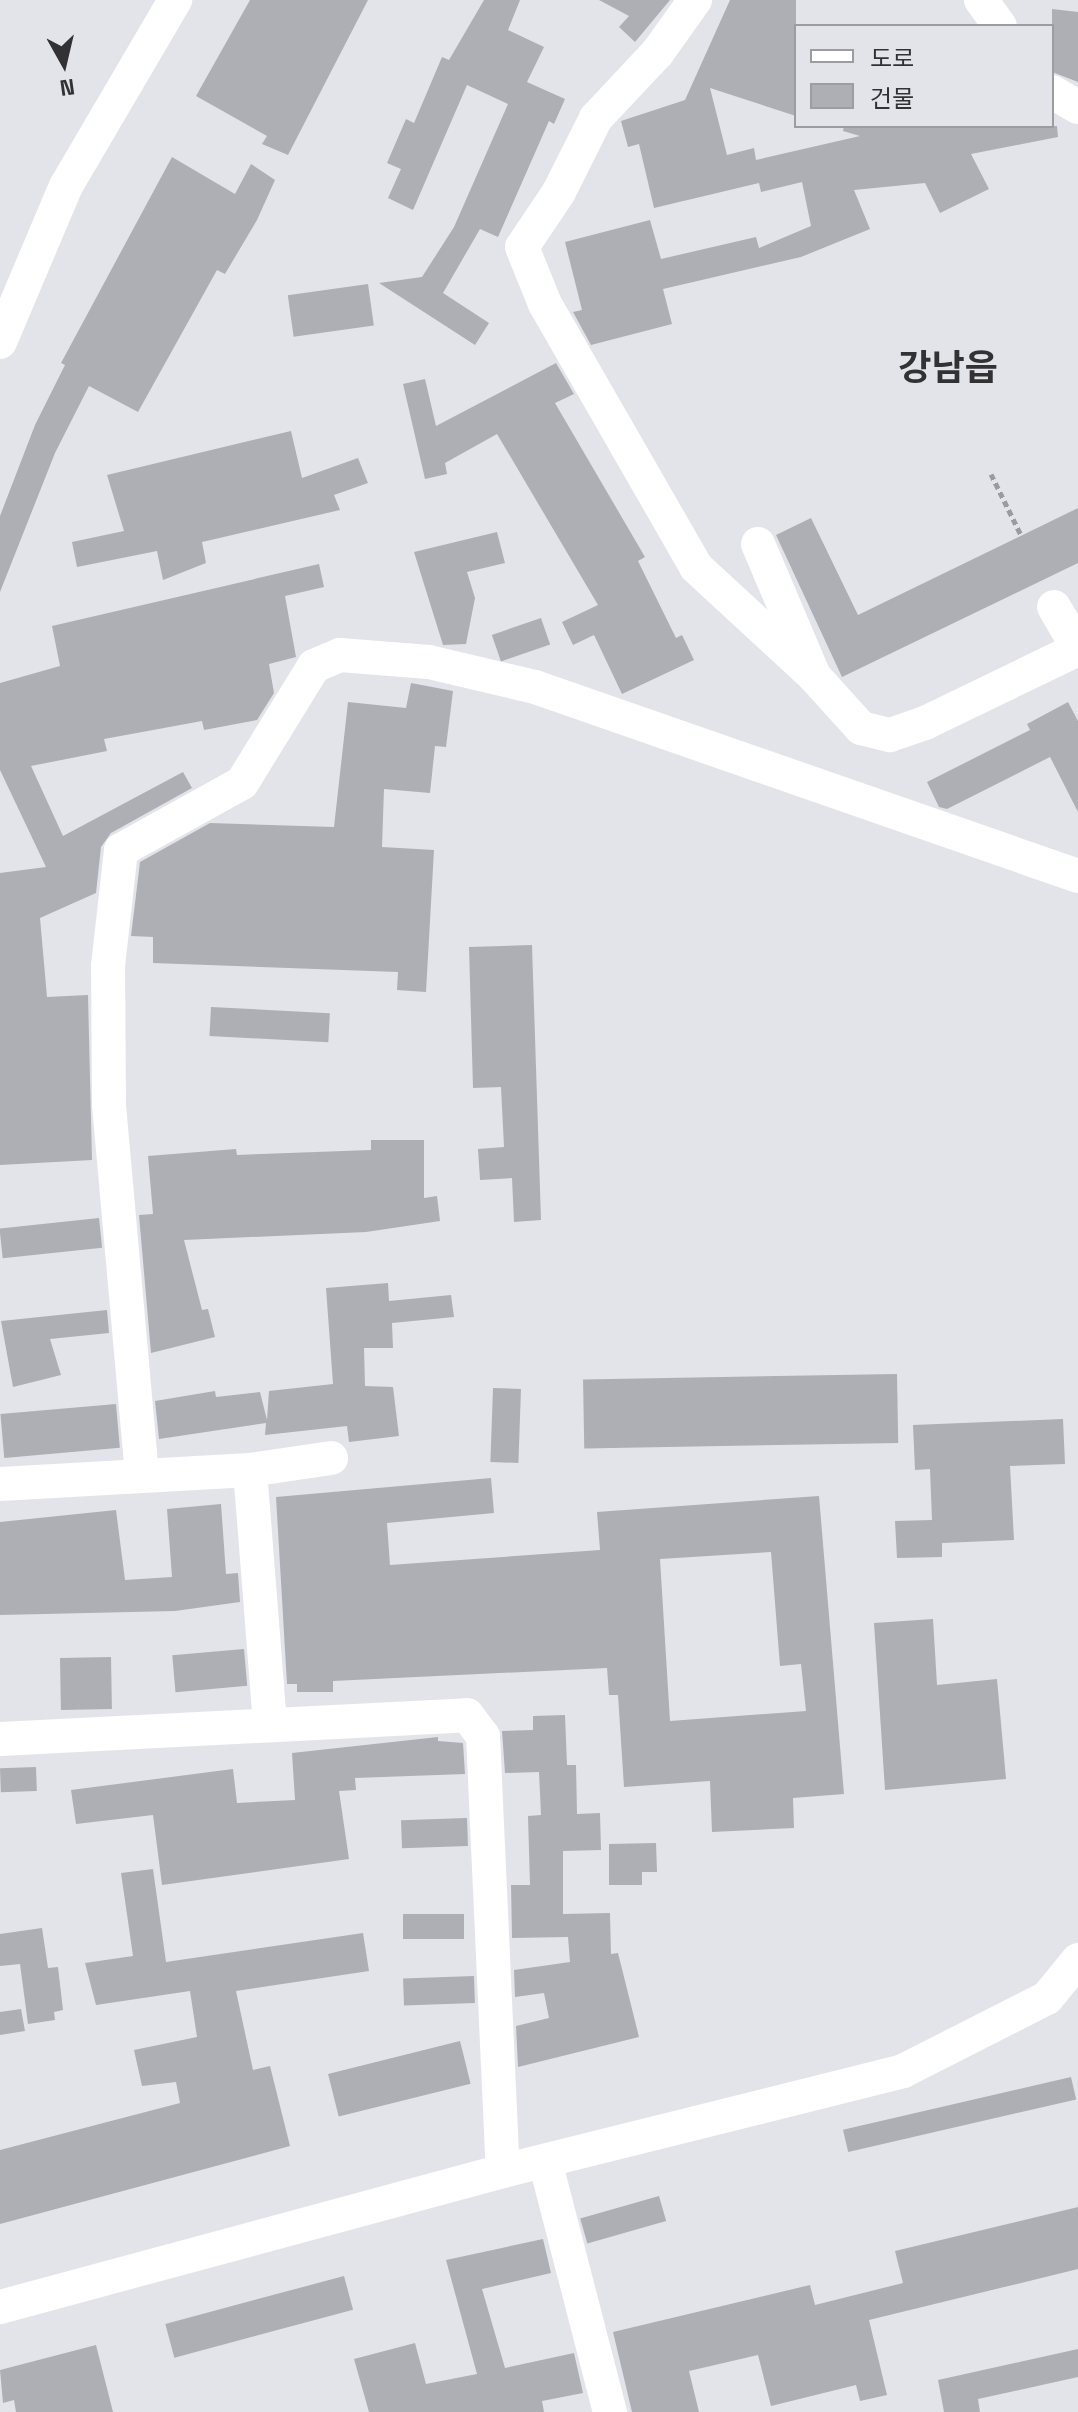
<!DOCTYPE html>
<html>
<head>
<meta charset="utf-8">
<style>
  body { margin:0 }
  #map { position:relative; width:1078px; height:2412px; overflow:hidden; background:#e3e3ea; font-family:"Space Grotesk","Noto Sans KR",sans-serif }
  div>[style] { position:absolute }
  [style*='--x'] { left:calc(var(--x)*1px); top:calc(var(--y)*1px); width:calc(var(--w)*1px); rotate:calc(var(--a)*1deg) }
  .building>* { inset:0; background:#aeaeb5; transform-origin:0 0 }
  .path>* { height:5px; margin-top:-2.5px; transform-origin:0; background:repeating-linear-gradient(90deg,#9a9a9f 0 6px,transparent 0 10px) }
  .minor>* { height:34px; margin:-17px; padding:0 17px; transform-origin:17px; border-radius:17px; background:#fff }
  span { translate:-50% -50%; white-space:nowrap; text-align:center; line-height:1.15; -webkit-text-stroke:6px #e3e3ea; paint-order:stroke }
  .district-label { font-size:36px; color:#323235; font-weight:700 }
  .legend { position:absolute; left:794px; top:24px; width:260px; height:104px; box-sizing:border-box; background:#e3e3ea; border:2px solid #9c9ca2; margin:0; padding:10px 14px; list-style:none; font-size:24px; color:#323235 }
  .legend li { display:flex; align-items:center; gap:16px; height:40px }
  .legend b { width:40px; border:2px solid #9c9ca2 }
  .north { position:absolute; left:24px; top:24px; width:80px; height:80px; -webkit-text-stroke:6px #e3e3ea; paint-order:stroke; rotate:172deg; font-size:22px; font-weight:700; line-height:32px; text-align:center; color:#323235 }
  .north::after { content:''; display:block; margin:auto; width:28px; height:36px; background:#323235; clip-path:polygon(50% 0,100% 100%,50% 72%,0 100%) }
</style>
</head>
<body>
<div id="map">
  <div class="building">
    <div style="clip-path:polygon(250px 0,368px 0,288px 155px,262px 144px,267px 136px,196px 96px)"></div>
    <div style="clip-path:polygon(484px 0,520px 0,508px 30px,544px 47px,527px 82px,565px 99px,554px 124px,549px 121px,498px 237px,480px 229px,443px 293px,489px 323px,475px 345px,379px 283px,422px 277px,454px 227px,508px 104px,467px 85px,413px 210px,388px 198px,401px 169px,387px 163px,406px 119px,414px 123px,442px 57px,449px 60px)"></div>
    <div style="clip-path:polygon(599px 0,670px 0,635px 42px,619px 27px,629px 16px)"></div>
    <div style="clip-path:polygon(730px 0,796px 0,796px 116px,710px 88px,727px 155px,754px 148px,756px 160px,860px 136px,843px 131px,844px 126px,1057px 126px,1058px 137px,971px 154px,989px 189px,940px 213px,925px 183px,854px 190px,870px 229px,801px 257px,663px 289px,672px 324px,591px 345px,573px 312px,582px 310px,565px 242px,650px 220px,661px 259px,756px 237px,759px 248px,811px 226px,802px 182px,761px 192px,759px 183px,654px 208px,639px 144px,628px 147px,621px 121px,685px 100px)"></div>
    <div style="clip-path:polygon(1052px 9px,1078px 12px,1078px 82px,1052px 72px)"></div>
    <div style="clip-path:polygon(172px 157px,235px 194px,251px 164px,275px 180px,257px 220px,225px 274px,217px 270px,138px 412px,89px 386px,55px 453px,0 592px,0 516px,35px 425px,65px 365px,61px 363px)"></div>
    <div style="left:368px;top:284px;width:42px;height:81px;rotate:82deg"></div>
    <div style="clip-path:polygon(556px 363px,574px 394px,555px 403px,645px 557px,638px 561px,676px 638px,682px 635px,694px 660px,622px 694px,594px 635px,573px 645px,562px 622px,598px 605px,497px 434px,445px 463px,447px 474px,425px 479px,403px 384px,425px 379px,436px 426px)"></div>
    <div style="clip-path:polygon(291px 431px,302px 478px,358px 458px,368px 483px,334px 495px,340px 510px,202px 542px,206px 563px,163px 580px,157px 551px,77px 567px,72px 542px,124px 531px,107px 475px)"></div>
    <div style="clip-path:polygon(1078px 508px,1078px 563px,842px 677px,776px 535px,811px 518px,858px 615px)"></div>
    <div style="clip-path:polygon(497px 532px,505px 563px,467px 572px,475px 598px,466px 644px,443px 645px,414px 552px)"></div>
    <div style="clip-path:polygon(319px 564px,324px 587px,285px 596px,296px 657px,269px 664px,274px 693px,257px 720px,204px 730px,202px 721px,104px 739px,107px 751px,31px 766px,63px 836px,183px 772px,192px 788px,111px 833px,101px 847px,96px 893px,40px 918px,47px 997px,88px 995px,92px 1160px,0 1165px,0 873px,46px 867px,0 770px,0 683px,60px 666px,52px 626px)"></div>
    <div style="left:541px;top:618px;width:28px;height:52px;rotate:71deg"></div>
    <div style="clip-path:polygon(411px 683px,453px 691px,446px 747px,435px 746px,430px 793px,384px 789px,382px 847px,434px 850px,426px 992px,397px 990px,398px 972px,153px 963px,153px 937px,131px 936px,140px 862px,210px 823px,334px 827px,348px 702px,406px 708px)"></div>
    <div style="clip-path:polygon(1068px 702px,1078px 721px,1078px 812px,1050px 757px,947px 809px,939px 807px,927px 782px,1030px 730px,1027px 724px)"></div>
    <div style="clip-path:polygon(532px 945px,541px 1220px,514px 1222px,512px 1178px,480px 1180px,478px 1149px,504px 1147px,501px 1087px,473px 1088px,469px 947px)"></div>
    <div style="left:211px;top:1007px;width:119px;height:29px;rotate:3deg"></div>
    <div style="clip-path:polygon(371px 1140px,424px 1140px,424px 1198px,437px 1196px,440px 1221px,366px 1232px,184px 1240px,202px 1310px,208px 1309px,215px 1337px,151px 1353px,139px 1215px,153px 1214px,148px 1156px,236px 1149px,237px 1155px,371px 1150px)"></div>
    <div style="left:99px;top:1218px;width:30px;height:100px;rotate:84deg"></div>
    <div style="clip-path:polygon(388px 1283px,389px 1301px,451px 1295px,454px 1317px,392px 1323px,393px 1348px,364px 1348px,365px 1386px,393px 1387px,399px 1436px,349px 1442px,347px 1426px,265px 1435px,266px 1423px,159px 1439px,155px 1401px,215px 1391px,216px 1397px,260px 1392px,267px 1420px,269px 1391px,333px 1384px,326px 1288px)"></div>
    <div style="clip-path:polygon(107px 1310px,109px 1333px,50px 1339px,61px 1375px,13px 1387px,1px 1321px)"></div>
    <div style="left:897px;top:1374px;width:69px;height:314px;rotate:89deg"></div>
    <div style="left:493px;top:1388px;width:28px;height:74px;rotate:2deg"></div>
    <div style="left:116px;top:1404px;width:44px;height:116px;rotate:85deg"></div>
    <div style="clip-path:polygon(1063px 1419px,1065px 1464px,1010px 1466px,1014px 1540px,942px 1543px,942px 1557px,897px 1558px,895px 1521px,932px 1520px,930px 1469px,915px 1470px,913px 1425px)"></div>
    <div style="clip-path:polygon(evenodd,491px 1478px,494px 1513px,387px 1523px,390px 1565px,600px 1550px,597px 1512px,819px 1496px,844px 1794px,793px 1798px,794px 1828px,712px 1832px,710px 1781px,624px 1787px,618px 1695px,609px 1695px,607px 1668px,333px 1681px,333px 1692px,297px 1692px,297px 1684px,287px 1684px,276px 1497px,491px 1478px,771px 1552px,780px 1666px,801px 1664px,806px 1711px,670px 1721px,660px 1559px,771px 1552px)"></div>
    <div style="clip-path:polygon(221px 1504px,226px 1574px,238px 1573px,240px 1602px,175px 1611px,0 1615px,0 1522px,116px 1510px,125px 1580px,172px 1577px,167px 1509px)"></div>
    <div style="clip-path:polygon(933px 1619px,937px 1685px,997px 1679px,1006px 1779px,885px 1790px,874px 1623px)"></div>
    <div style="left:244px;top:1649px;width:37px;height:72px;rotate:85deg"></div>
    <div style="left:111px;top:1657px;width:52px;height:51px;rotate:89deg"></div>
    <div style="clip-path:polygon(565px 1715px,567px 1765px,576px 1765px,577px 1814px,600px 1813px,601px 1850px,563px 1851px,563px 1914px,610px 1913px,611px 1954px,618px 1953px,639px 2037px,518px 2067px,516px 2026px,549px 2018px,544px 1993px,515px 1997px,514px 1970px,570px 1962px,568px 1937px,512px 1938px,511px 1885px,530px 1885px,528px 1816px,541px 1815px,539px 1772px,505px 1773px,502px 1731px,533px 1730px,533px 1716px)"></div>
    <div style="clip-path:polygon(438px 1737px,438px 1741px,463px 1743px,465px 1774px,355px 1778px,356px 1790px,339px 1791px,349px 1859px,162px 1885px,153px 1815px,76px 1824px,71px 1790px,233px 1769px,237px 1803px,295px 1800px,292px 1753px)"></div>
    <div style="left:36px;top:1767px;width:24px;height:36px;rotate:88deg"></div>
    <div style="left:467px;top:1818px;width:28px;height:66px;rotate:88deg"></div>
    <div style="clip-path:polygon(656px 1843px,657px 1872px,642px 1872px,642px 1885px,609px 1885px,609px 1844px)"></div>
    <div style="clip-path:polygon(153px 1869px,166px 1962px,363px 1933px,369px 1971px,236px 1991px,253px 2070px,270px 2066px,290px 2146px,0 2224px,0 2150px,180px 2103px,176px 2082px,142px 2086px,134px 2050px,197px 2037px,190px 1991px,96px 2005px,85px 1963px,133px 1956px,121px 1873px)"></div>
    <div style="left:464px;top:1914px;width:25px;height:61px;rotate:90deg"></div>
    <div style="clip-path:polygon(42px 1928px,48px 1968px,58px 1967px,63px 2010px,54px 2012px,55px 2020px,28px 2024px,20px 1964px,0 1966px,0 1934px)"></div>
    <div style="left:474px;top:1976px;width:27px;height:71px;rotate:88deg"></div>
    <div style="clip-path:polygon(21px 2009px,25px 2031px,0 2035px,0 2012px)"></div>
    <div style="left:460px;top:2041px;width:44px;height:136px;rotate:76deg"></div>
    <div style="left:1071px;top:2077px;width:23px;height:234px;rotate:77deg"></div>
    <div style="left:659px;top:2196px;width:26px;height:82px;rotate:74deg"></div>
    <div style="clip-path:polygon(1078px 2207px,1078px 2269px,869px 2320px,887px 2395px,860px 2401px,856px 2385px,771px 2406px,758px 2355px,689px 2371px,699px 2412px,632px 2412px,613px 2332px,810px 2285px,815px 2305px,903px 2283px,895px 2251px)"></div>
    <div style="clip-path:polygon(543px 2239px,551px 2273px,482px 2289px,505px 2368px,574px 2353px,583px 2393px,542px 2401px,544px 2412px,369px 2412px,354px 2359px,415px 2343px,426px 2384px,477px 2374px,446px 2260px)"></div>
    <div style="left:344px;top:2276px;width:35px;height:185px;rotate:75deg"></div>
    <div style="clip-path:polygon(96px 2345px,113px 2412px,16px 2412px,14px 2400px,3px 2403px,0 2370px)"></div>
    <div style="clip-path:polygon(1078px 2349px,1078px 2377px,978px 2399px,980px 2412px,944px 2412px,938px 2380px)"></div>
  </div>
  <div class="path">
    <div style="--x:991;--y:474;--w:68;--a:63.8"></div>
  </div>
  <div class="minor">
    <div style="--x:695;--y:0;--w:64;--a:125.4"></div>
    <div style="--x:658;--y:52;--w:91;--a:133.2"></div>
    <div style="--x:596;--y:118;--w:83;--a:116.6"></div>
    <div style="--x:559;--y:192;--w:66;--a:123.9"></div>
    <div style="--x:522;--y:247;--w:61;--a:68"></div>
    <div style="--x:545;--y:304;--w:303;--a:60.1"></div>
    <div style="--x:696;--y:567;--w:161;--a:42.7"></div>
    <div style="--x:981;--y:0;--w:32;--a:54"></div>
    <div style="--x:1052;--y:92;--w:30;--a:30"></div>
    <div style="--x:0;--y:342;--w:169;--a:-67.1"></div>
    <div style="--x:66;--y:186;--w:216;--a:-59.6"></div>
    <div style="--x:758;--y:544;--w:143;--a:67"></div>
    <div style="--x:814;--y:676;--w:70;--a:47.9"></div>
    <div style="--x:861;--y:728;--w:30;--a:14"></div>
    <div style="--x:890;--y:735;--w:39;--a:-19"></div>
    <div style="--x:927;--y:722;--w:168;--a:-25.8"></div>
    <div style="--x:1054;--y:607;--w:48;--a:59.7"></div>
    <div style="--x:250;--y:1470;--w:254;--a:85.5"></div>
    <div style="--x:142;--y:1475;--w:372;--a:-95.1"></div>
    <div style="--x:109;--y:1104;--w:138;--a:-90.4"></div>
    <div style="--x:108;--y:966;--w:117;--a:-83.6"></div>
    <div style="--x:121;--y:850;--w:138;--a:-29"></div>
    <div style="--x:242;--y:783;--w:137;--a:-58.4"></div>
    <div style="--x:314;--y:666;--w:28;--a:-23"></div>
    <div style="--x:340;--y:655;--w:89;--a:4.5"></div>
    <div style="--x:429;--y:662;--w:109;--a:13.3"></div>
    <div style="--x:535;--y:687;--w:575;--a:19.19"></div>
    <div style="--x:0;--y:1484;--w:250;--a:-3.2"></div>
    <div style="--x:250;--y:1470;--w:82;--a:-8.4"></div>
    <div style="--x:0;--y:1739;--w:468;--a:-2.9"></div>
    <div style="--x:467;--y:1715;--w:26;--a:53"></div>
    <div style="--x:483;--y:1736;--w:435;--a:87.4"></div>
    <div style="--x:545;--y:2161;--w:259;--a:75.5"></div>
    <div style="--x:0;--y:2307;--w:521;--a:-15.13"></div>
    <div style="--x:503;--y:2171;--w:412;--a:-14"></div>
    <div style="--x:903;--y:2071;--w:161;--a:-26.9"></div>
    <div style="--x:1047;--y:1998;--w:49;--a:-50.8"></div>
  </div>
  <div class="district-label">
    <span style="left:948px;top:369px">강남읍</span>
  </div>
  <ul class="legend">
  <li><b style="height:10px;background:#fff"></b>도로</li>
  <li><b style="height:22px;background:#aeaeb5"></b>건물</li>
  </ul>
  <div class="north">N</div>
</div>
</body>
</html>
